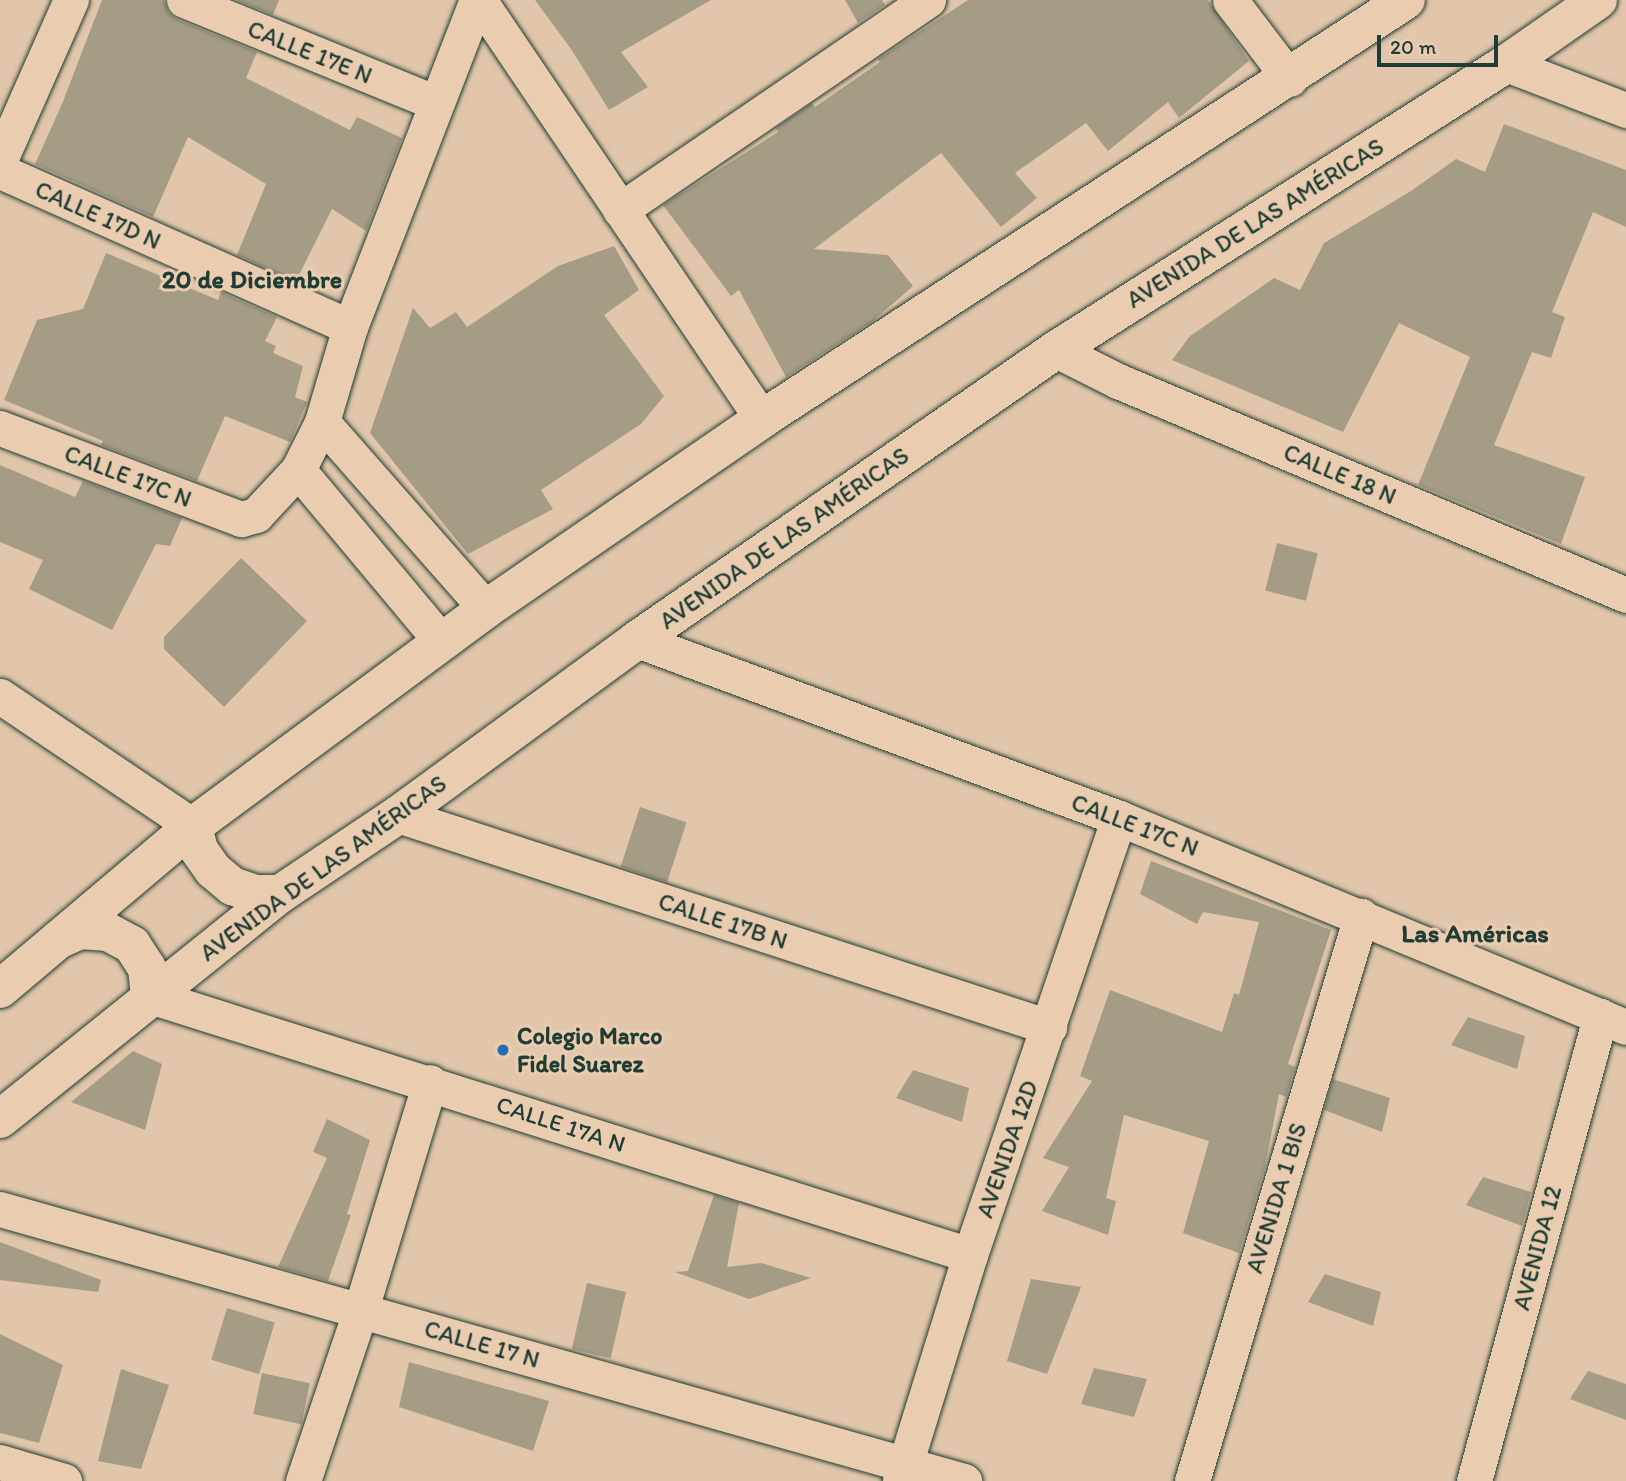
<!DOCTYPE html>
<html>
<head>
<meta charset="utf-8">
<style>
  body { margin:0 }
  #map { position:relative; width:1626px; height:1481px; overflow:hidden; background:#e2c6ab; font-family:Itim,sans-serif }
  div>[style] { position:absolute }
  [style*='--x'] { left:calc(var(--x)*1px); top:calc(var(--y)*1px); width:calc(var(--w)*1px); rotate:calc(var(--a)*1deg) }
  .building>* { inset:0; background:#a59c86; transform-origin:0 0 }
  .roads { filter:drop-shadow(0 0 2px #1f3d34) drop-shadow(0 0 2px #1f3d34) }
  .street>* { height:35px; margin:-17.5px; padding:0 17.5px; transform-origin:17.5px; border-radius:17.5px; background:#eaccb0 }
  .secondary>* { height:38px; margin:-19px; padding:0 19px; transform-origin:19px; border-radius:19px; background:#eaccb0 }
  .dots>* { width:19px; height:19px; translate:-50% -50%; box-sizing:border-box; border:4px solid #eaccb0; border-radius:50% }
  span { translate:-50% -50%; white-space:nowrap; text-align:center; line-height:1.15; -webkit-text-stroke:6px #eaccb0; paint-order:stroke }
  .street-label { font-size:24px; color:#1f3d34 }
  .poi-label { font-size:24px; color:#1f3d34; font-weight:700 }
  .left { translate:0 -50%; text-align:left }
  .neighbourhood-label { font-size:26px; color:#1f3d34; font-weight:700 }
  .scale { position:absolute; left:1377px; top:35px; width:121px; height:32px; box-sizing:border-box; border:4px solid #1f3d34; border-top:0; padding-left:9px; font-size:21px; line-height:24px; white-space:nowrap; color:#1f3d34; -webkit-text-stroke:5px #eaccb0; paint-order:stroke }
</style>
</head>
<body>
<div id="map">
  <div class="building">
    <div style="clip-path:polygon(102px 0,164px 0,168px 12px,176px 19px,257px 52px,246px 78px,350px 130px,357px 117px,402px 138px,366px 231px,332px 209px,296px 281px,237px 255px,266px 184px,188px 137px,153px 217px,35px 164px,62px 104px)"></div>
    <div style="clip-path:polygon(237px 0,279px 0,273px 15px)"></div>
    <div style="clip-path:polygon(535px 0,711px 0,621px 52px,648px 87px,609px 110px,571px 49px)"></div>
    <div style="clip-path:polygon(845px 0,882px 0,885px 5px,858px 23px)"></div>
    <div style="clip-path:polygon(968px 0,1208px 0,1249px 61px,1179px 118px,1168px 102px,1108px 151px,1086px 123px,1015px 173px,1037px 198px,1001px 227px,941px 153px,814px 249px,888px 255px,913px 286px,873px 321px,786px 377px,739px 290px,731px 296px,663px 205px,778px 132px,776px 128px,812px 103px,815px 107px,880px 62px,878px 59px)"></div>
    <div style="clip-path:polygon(1504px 124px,1626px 170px,1626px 227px,1593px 212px,1552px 312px,1565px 317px,1551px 358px,1532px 352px,1494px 445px,1585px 477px,1561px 544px,1418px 485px,1470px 357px,1399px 323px,1343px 432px,1172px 360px,1190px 336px,1274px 278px,1300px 290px,1324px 243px,1411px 191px,1456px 159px,1485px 172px)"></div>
    <div style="clip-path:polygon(614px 246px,639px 290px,604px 315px,664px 396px,641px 424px,541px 490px,553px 509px,468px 554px,370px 433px,413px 308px,430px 328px,456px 312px,467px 327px,558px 266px)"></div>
    <div style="clip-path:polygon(106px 253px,218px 300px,221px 292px,277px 317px,265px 341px,276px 346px,273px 353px,303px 366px,295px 397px,307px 402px,290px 442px,225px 416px,197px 481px,101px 445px,103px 441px,4px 400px,37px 320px,83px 309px)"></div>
    <div style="clip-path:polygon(0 465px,75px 497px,83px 481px,182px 518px,170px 546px,156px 544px,112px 630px,29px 589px,43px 560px,0 542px)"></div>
    <div style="left:1277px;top:543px;width:42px;height:49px;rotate:14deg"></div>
    <div style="clip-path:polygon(241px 558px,307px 621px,224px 707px,164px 649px,164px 637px)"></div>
    <div style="left:640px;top:807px;width:49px;height:63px;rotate:18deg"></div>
    <div style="clip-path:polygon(1151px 861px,1331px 930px,1288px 1064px,1295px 1067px,1286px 1097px,1279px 1094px,1265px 1167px,1239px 1253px,1183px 1233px,1209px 1141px,1124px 1115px,1106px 1198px,1116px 1201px,1108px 1235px,1042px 1211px,1069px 1167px,1043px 1158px,1092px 1081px,1080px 1076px,1110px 990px,1222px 1032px,1234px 993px,1239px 995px,1259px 922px,1203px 912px,1197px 924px,1140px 894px)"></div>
    <div style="clip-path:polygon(1468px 1017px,1525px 1036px,1517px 1069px,1451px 1045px)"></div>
    <div style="clip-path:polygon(133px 1051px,162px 1064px,145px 1130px,71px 1102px)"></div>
    <div style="clip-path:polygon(913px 1070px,969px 1088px,962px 1122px,896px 1098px)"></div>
    <div style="clip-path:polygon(1333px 1079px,1390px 1098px,1382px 1132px,1324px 1110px)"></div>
    <div style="clip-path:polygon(327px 1119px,370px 1140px,347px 1214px,351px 1215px,328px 1281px,278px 1267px,327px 1158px,313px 1152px)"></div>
    <div style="clip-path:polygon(1483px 1177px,1531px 1192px,1522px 1226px,1466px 1205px)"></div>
    <div style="clip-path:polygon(714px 1195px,739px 1203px,727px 1267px,761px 1263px,811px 1278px,749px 1299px,675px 1272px,688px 1271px)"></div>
    <div style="clip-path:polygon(0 1242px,101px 1280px,98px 1292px,0 1280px)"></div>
    <div style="clip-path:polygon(1325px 1274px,1381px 1292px,1373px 1326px,1308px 1302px)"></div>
    <div style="clip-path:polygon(1031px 1279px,1081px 1287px,1047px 1374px,1007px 1361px)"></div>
    <div style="left:587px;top:1283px;width:40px;height:68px;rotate:13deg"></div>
    <div style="left:227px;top:1308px;width:50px;height:54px;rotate:17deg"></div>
    <div style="clip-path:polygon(0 1334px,63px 1365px,39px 1443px,0 1433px)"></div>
    <div style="clip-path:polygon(409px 1362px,549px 1401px,533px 1451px,399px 1407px)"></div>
    <div style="clip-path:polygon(1094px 1368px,1147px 1379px,1134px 1417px,1081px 1404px)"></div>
    <div style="clip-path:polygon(121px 1369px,169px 1385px,141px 1469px,98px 1461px)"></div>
    <div style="clip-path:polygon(1588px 1371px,1626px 1384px,1626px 1420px,1570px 1399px)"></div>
    <div style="left:262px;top:1373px;width:49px;height:42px;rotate:12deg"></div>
  </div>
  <div class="roads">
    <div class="street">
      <div style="--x:184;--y:0;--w:272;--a:22.2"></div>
      <div style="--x:479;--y:0;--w:506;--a:55.96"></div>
      <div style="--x:1230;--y:0;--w:99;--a:52.8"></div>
      <div style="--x:1506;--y:64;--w:129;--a:21"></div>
      <div style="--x:0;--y:160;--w:175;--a:-66.1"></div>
      <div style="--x:0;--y:171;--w:383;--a:24"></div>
      <div style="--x:620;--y:210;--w:373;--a:-34.3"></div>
      <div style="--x:1056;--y:350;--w:69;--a:26.6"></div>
      <div style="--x:1118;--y:381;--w:551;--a:22.84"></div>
      <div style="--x:322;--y:422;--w:249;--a:48.7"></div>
      <div style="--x:0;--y:428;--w:258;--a:20.7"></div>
      <div style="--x:241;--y:519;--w:16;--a:-15"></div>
      <div style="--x:256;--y:515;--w:62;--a:-47"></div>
      <div style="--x:298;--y:470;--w:54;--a:-63.4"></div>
      <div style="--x:322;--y:422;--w:99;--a:-73.6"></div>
      <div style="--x:350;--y:327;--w:351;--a:-68.8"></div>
      <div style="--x:298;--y:470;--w:223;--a:50.1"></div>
      <div style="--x:637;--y:640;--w:514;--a:20.27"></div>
      <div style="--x:1119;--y:818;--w:548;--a:22.4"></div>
      <div style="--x:0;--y:696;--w:233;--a:34"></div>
      <div style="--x:398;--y:815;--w:685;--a:18.04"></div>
      <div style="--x:150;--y:996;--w:860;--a:17.53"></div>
      <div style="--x:0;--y:1209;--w:1002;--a:15.76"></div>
      <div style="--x:0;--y:1462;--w:67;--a:16.5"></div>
      <div style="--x:303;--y:1481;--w:182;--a:-71.4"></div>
      <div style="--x:361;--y:1309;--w:237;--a:-73.1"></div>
      <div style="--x:900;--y:1481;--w:237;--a:-72.8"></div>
      <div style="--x:970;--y:1255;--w:462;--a:-71.2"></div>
      <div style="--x:1192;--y:1481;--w:590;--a:-73.35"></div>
      <div style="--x:1474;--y:1481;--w:482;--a:-74.8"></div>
    </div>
    <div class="secondary">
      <div style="--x:193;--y:826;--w:25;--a:76"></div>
      <div style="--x:199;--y:850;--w:24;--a:55"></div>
      <div style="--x:213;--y:870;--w:25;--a:40"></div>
      <div style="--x:232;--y:886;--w:24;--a:19"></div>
      <div style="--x:255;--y:894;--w:25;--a:0"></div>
      <div style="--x:58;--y:940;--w:24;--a:-24"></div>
      <div style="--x:80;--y:930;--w:28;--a:4"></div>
      <div style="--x:108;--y:932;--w:27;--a:28"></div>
      <div style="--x:132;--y:945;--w:27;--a:57"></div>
      <div style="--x:147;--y:968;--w:28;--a:84"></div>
      <div style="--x:0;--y:989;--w:253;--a:-40.2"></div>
      <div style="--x:193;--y:826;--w:365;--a:-36.5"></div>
      <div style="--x:486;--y:609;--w:335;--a:-34.5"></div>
      <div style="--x:762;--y:419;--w:768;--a:-33.05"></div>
      <div style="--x:0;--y:1119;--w:359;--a:-38.8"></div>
      <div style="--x:280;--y:894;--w:142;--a:-33.8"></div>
      <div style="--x:398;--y:815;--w:296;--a:-36.2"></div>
      <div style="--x:637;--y:640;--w:510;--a:-34.69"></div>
      <div style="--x:1056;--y:350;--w:533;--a:-32.44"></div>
      <div style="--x:1506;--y:64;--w:112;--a:-34.8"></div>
    </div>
  </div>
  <div class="dots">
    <div style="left:503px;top:1050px;background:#1f6fb2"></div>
  </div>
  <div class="street-label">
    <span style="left:310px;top:52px;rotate:22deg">CALLE 17E N</span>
    <span style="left:98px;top:215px;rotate:24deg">CALLE 17D N</span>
    <span style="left:1255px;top:223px;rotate:-32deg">AVENIDA DE LAS AMÉRICAS</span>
    <span style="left:1340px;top:474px;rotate:23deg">CALLE 18 N</span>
    <span style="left:128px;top:476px;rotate:21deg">CALLE 17C N</span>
    <span style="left:784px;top:538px;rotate:-35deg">AVENIDA DE LAS AMÉRICAS</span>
    <span style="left:1135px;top:825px;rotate:21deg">CALLE 17C N</span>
    <span style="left:323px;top:868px;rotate:-36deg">AVENIDA DE LAS AMÉRICAS</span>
    <span style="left:723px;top:921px;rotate:18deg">CALLE 17B N</span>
    <span style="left:561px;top:1124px;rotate:18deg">CALLE 17A N</span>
    <span style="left:1007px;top:1149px;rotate:-71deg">AVENIDA 12D</span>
    <span style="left:1276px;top:1198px;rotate:-73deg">AVENIDA 1 BIS</span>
    <span style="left:1537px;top:1248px;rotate:-75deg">AVENIDA 12</span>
    <span style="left:482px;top:1344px;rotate:16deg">CALLE 17 N</span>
  </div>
  <div class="poi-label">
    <span class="left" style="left:517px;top:1050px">Colegio Marco<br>Fidel Suarez</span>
  </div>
  <div class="neighbourhood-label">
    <span style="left:252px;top:280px">20 de Diciembre</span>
    <span style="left:1475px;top:934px">Las Américas</span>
  </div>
  <div class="scale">20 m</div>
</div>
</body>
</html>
